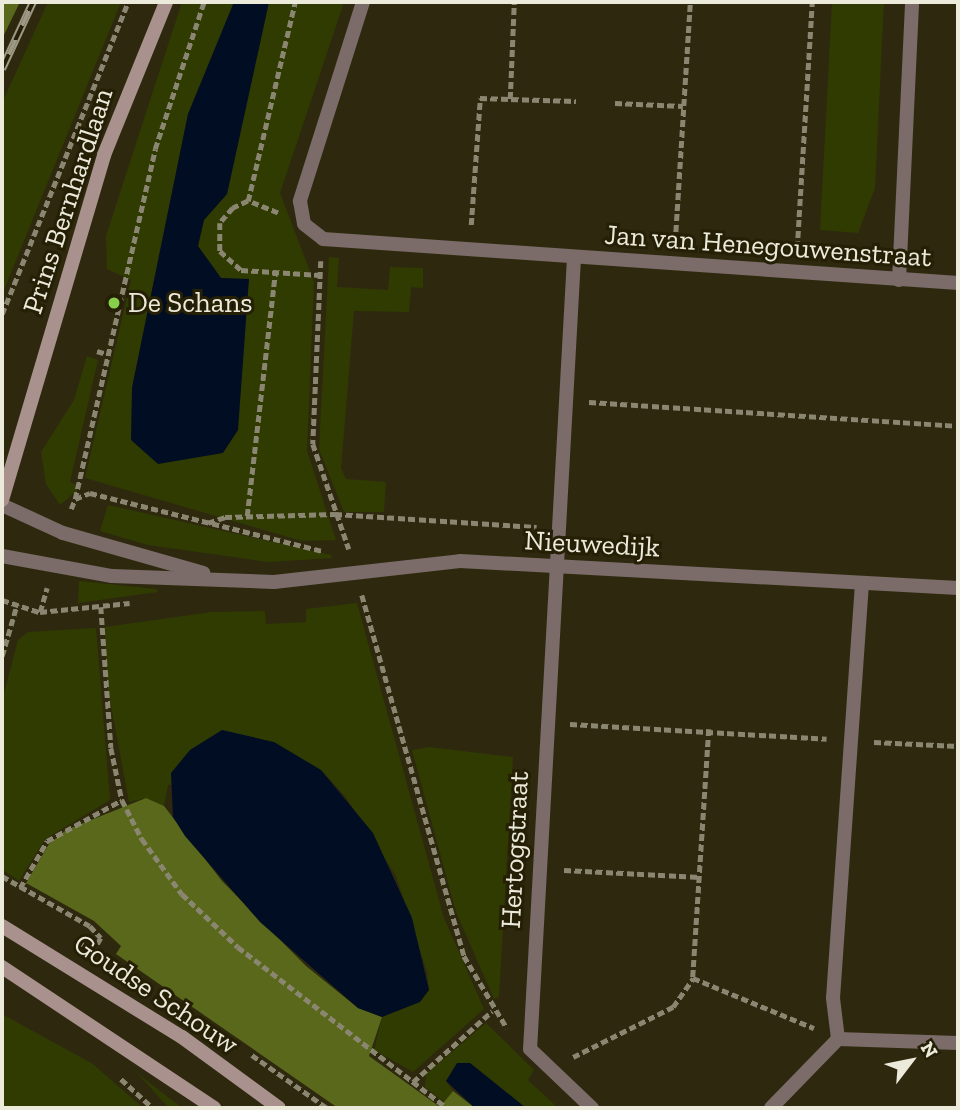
<!DOCTYPE html>
<html>
<head>
<meta charset="utf-8">
<style>
  body { margin:0 }
  #map { position:relative; width:960px; height:1110px; overflow:hidden; background:#2e290e; font-family:"Zilla Slab",serif }
  div>[style] { position:absolute }
  [style*='--x'] { left:calc(var(--x)*1px); top:calc(var(--y)*1px); width:calc(var(--w)*1px); rotate:calc(var(--a)*1deg) }
  .green>* { inset:0; background:#303b02 }
  .forest>* { inset:0; background:#59681b }
  .water>* { inset:0; background:#000d22 }
  .path>* { height:4.5px; margin-top:-2.25px; transform-origin:0; background:repeating-linear-gradient(90deg,#8a8671 0 7px,transparent 0 10.5px) }
  .street>* { height:14px; margin:-7px; padding:0 7px; transform-origin:7px; border-radius:7px; background:#7b6c69 }
  .secondary>* { height:14px; margin:-7px; padding:0 7px; transform-origin:7px; border-radius:7px; background:#a9928d }
  .rail>* { height:8px; margin-top:-4px; transform-origin:0; background:repeating-linear-gradient(90deg,#241f05 0 16px,#9d9985 0 32px); box-sizing:border-box; border-block:2px solid #9d9985 }
  .dots>* { width:19px; height:19px; translate:-50% -50%; box-sizing:border-box; border:4px solid #241f05; border-radius:50% }
  span { translate:-50% -50%; white-space:nowrap; text-align:center; line-height:1.15; -webkit-text-stroke:6px #241f05; paint-order:stroke }
  .street-label { font-size:28px; color:#eceada }
  .poi-label { font-size:28px; color:#eceada }
  .left { translate:0 -50%; text-align:left }
  .frame { position:absolute; inset:0; border:4px solid #eceada; pointer-events:none }
  .north { position:absolute; left:876px; top:1026px; width:70px; height:70px; -webkit-text-stroke:5px #241f05; paint-order:stroke; rotate:58deg; font-size:19px; font-weight:700; line-height:28px; text-align:center; color:#eceada }
  .north::after { content:''; display:block; margin:auto; width:24px; height:32px; background:#eceada; clip-path:polygon(50% 0,100% 100%,50% 72%,0 100%) }
</style>
</head>
<body>
<div id="map">
  <div class="green">
    <div style="clip-path:polygon(48px 2px,121px 2px,2px 295px,2px 103px)"></div>
    <div style="clip-path:polygon(182px 2px,234px 2px,188px 114px,132px 387px,249px 280px,221px 278px,198px 246px,204px 220px,227px 194px,269px 2px,344px 2px,280px 193px,314px 282px,307px 451px,336px 540px,302px 541px,85px 478px,131px 280px,107px 269px,106px 236px)"></div>
    <div style="clip-path:polygon(832px 2px,884px 2px,875px 188px,858px 233px,820px 230px)"></div>
    <div style="clip-path:polygon(329px 257px,339px 258px,337px 287px,388px 290px,390px 267px,423px 268px,423px 288px,411px 287px,409px 312px,354px 311px,341px 468px,346px 479px,386px 482px,384px 512px,344px 512px,319px 449px)"></div>
    <div style="clip-path:polygon(87px 356px,98px 360px,70px 482px,81px 487px,60px 505px,46px 484px,41px 452px,74px 400px)"></div>
    <div style="clip-path:polygon(108px 505px,331px 555px,332px 558px,268px 562px,148px 545px,100px 531px)"></div>
    <div style="clip-path:polygon(79px 581px,156px 589px,158px 592px,78px 603px)"></div>
    <div style="clip-path:polygon(357px 603px,444px 918px,484px 1009px,413px 1072px,374px 1050px,382px 1017px,429px 990px,427px 972px,396px 876px,345px 796px,321px 770px,168px 785px,164px 806px,146px 798px,129px 802px,107px 684px,105px 627px,212px 612px,265px 611px,266px 624px,306px 622px,306px 609px)"></div>
    <div style="clip-path:polygon(96px 628px,110px 800px,45px 839px,19px 881px,2px 869px,2px 701px,18px 640px,28px 632px)"></div>
    <div style="clip-path:polygon(429px 747px,513px 757px,499px 997px,494px 999px,456px 912px,412px 750px)"></div>
    <div style="clip-path:polygon(2px 1014px,93px 1064px,143px 1108px,2px 1108px)"></div>
    <div style="clip-path:polygon(486px 1023px,534px 1070px,528px 1080px,558px 1108px,526px 1108px,470px 1063px,446px 1081px,453px 1091px,444px 1102px,425px 1087px,426px 1074px)"></div>
    <div style="clip-path:polygon(137px 1073px,182px 1108px,169px 1108px)"></div>
  </div>
  <div class="forest">
    <div style="clip-path:polygon(2px 2px,20px 2px,2px 39px)"></div>
    <div style="clip-path:polygon(146px 798px,164px 806px,222px 881px,306px 966px,358px 1008px,382px 1017px,369px 1056px,440px 1107px,453px 1091px,475px 1108px,338px 1108px,116px 954px,121px 946px,94px 921px,26px 883px,49px 844px,66px 830px)"></div>
  </div>
  <div class="water">
    <div style="clip-path:polygon(234px 2px,269px 2px,227px 194px,204px 220px,198px 246px,221px 278px,249px 279px,238px 430px,223px 453px,158px 464px,131px 440px,132px 388px,188px 114px)"></div>
    <div style="clip-path:polygon(222px 730px,274px 742px,321px 770px,373px 833px,412px 918px,429px 990px,420px 1002px,382px 1017px,358px 1008px,260px 922px,185px 836px,173px 817px,171px 773px,190px 750px)"></div>
    <div style="clip-path:polygon(457px 1063px,470px 1063px,526px 1108px,475px 1108px,446px 1081px)"></div>
  </div>
  <div class="path">
    <div style="--x:510;--y:99;--w:97;--a:-87.6"></div>
    <div style="--x:615;--y:103;--w:68;--a:2.5"></div>
    <div style="--x:248;--y:201;--w:204;--a:-76.7"></div>
    <div style="--x:278;--y:213;--w:32;--a:-158"></div>
    <div style="--x:248;--y:201;--w:17;--a:155"></div>
    <div style="--x:233;--y:208;--w:20;--a:131"></div>
    <div style="--x:220;--y:223;--w:28;--a:90"></div>
    <div style="--x:220;--y:251;--w:28;--a:42"></div>
    <div style="--x:241;--y:270;--w:79;--a:3.6"></div>
    <div style="--x:471;--y:225;--w:127;--a:-85.9"></div>
    <div style="--x:480;--y:98;--w:96;--a:1.8"></div>
    <div style="--x:675;--y:242;--w:240;--a:-86.4"></div>
    <div style="--x:797;--y:248;--w:246;--a:-86.5"></div>
    <div style="--x:321;--y:261;--w:183;--a:92.5"></div>
    <div style="--x:313;--y:444;--w:111;--a:71.1"></div>
    <div style="--x:2;--y:314;--w:336;--a:-68"></div>
    <div style="--x:97;--y:351;--w:10;--a:17"></div>
    <div style="--x:589;--y:402;--w:370;--a:3.7"></div>
    <div style="--x:75;--y:499;--w:359;--a:-77.1"></div>
    <div style="--x:155;--y:149;--w:155;--a:-71.6"></div>
    <div style="--x:71;--y:509;--w:11;--a:-68"></div>
    <div style="--x:75;--y:499;--w:16;--a:-22"></div>
    <div style="--x:90;--y:493;--w:240;--a:14"></div>
    <div style="--x:247;--y:516;--w:245;--a:-83.4"></div>
    <div style="--x:208;--y:523;--w:18;--a:-19"></div>
    <div style="--x:225;--y:517;--w:110;--a:-1.6"></div>
    <div style="--x:335;--y:514;--w:202;--a:3.7"></div>
    <div style="--x:362;--y:595;--w:375;--a:74.2"></div>
    <div style="--x:464;--y:956;--w:84;--a:59.2"></div>
    <div style="--x:2;--y:600;--w:40;--a:18"></div>
    <div style="--x:40;--y:612;--w:25;--a:-74"></div>
    <div style="--x:101;--y:607;--w:141;--a:85.9"></div>
    <div style="--x:111;--y:748;--w:53;--a:78.1"></div>
    <div style="--x:122;--y:800;--w:44;--a:62.9"></div>
    <div style="--x:142;--y:839;--w:68;--a:54"></div>
    <div style="--x:182;--y:894;--w:77;--a:43.4"></div>
    <div style="--x:238;--y:947;--w:264;--a:37.6"></div>
    <div style="--x:40;--y:612;--w:90;--a:-5.7"></div>
    <div style="--x:2;--y:656;--w:54;--a:-73.9"></div>
    <div style="--x:570;--y:724;--w:257;--a:3.3"></div>
    <div style="--x:709;--y:729;--w:250;--a:93.7"></div>
    <div style="--x:693;--y:978;--w:131;--a:22.5"></div>
    <div style="--x:874;--y:742;--w:84;--a:2.7"></div>
    <div style="--x:564;--y:870;--w:136;--a:2.9"></div>
    <div style="--x:2;--y:876;--w:101;--a:29.6"></div>
    <div style="--x:90;--y:926;--w:16;--a:47"></div>
    <div style="--x:101;--y:938;--w:14;--a:120"></div>
    <div style="--x:20;--y:888;--w:54;--a:-60.1"></div>
    <div style="--x:47;--y:841;--w:85;--a:-28.7"></div>
    <div style="--x:82;--y:944;--w:69;--a:30.7"></div>
    <div style="--x:252;--y:1055;--w:92;--a:35.2"></div>
    <div style="--x:573;--y:1057;--w:112;--a:-26.6"></div>
    <div style="--x:673;--y:1007;--w:35;--a:-55"></div>
    <div style="--x:121;--y:1079;--w:43;--a:42.2"></div>
    <div style="--x:413;--y:1082;--w:106;--a:-41.9"></div>
  </div>
  <div class="street">
    <div style="--x:363;--y:2;--w:209;--a:107.6"></div>
    <div style="--x:300;--y:201;--w:23;--a:80"></div>
    <div style="--x:304;--y:224;--w:24;--a:38"></div>
    <div style="--x:323;--y:239;--w:637;--a:3.96"></div>
    <div style="--x:574;--y:258;--w:792;--a:93.18"></div>
    <div style="--x:530;--y:1049;--w:86;--a:43.6"></div>
    <div style="--x:899;--y:280;--w:278;--a:-87.3"></div>
    <div style="--x:2;--y:505;--w:67;--a:24.7"></div>
    <div style="--x:63;--y:533;--w:146;--a:15.9"></div>
    <div style="--x:2;--y:556;--w:112;--a:10.3"></div>
    <div style="--x:112;--y:576;--w:162;--a:2.1"></div>
    <div style="--x:274;--y:582;--w:187;--a:-6.4"></div>
    <div style="--x:460;--y:561;--w:499;--a:3.1"></div>
    <div style="--x:838;--y:1039;--w:120;--a:1.9"></div>
    <div style="--x:771;--y:1108;--w:96;--a:-45.8"></div>
    <div style="--x:838;--y:1039;--w:41;--a:-97"></div>
    <div style="--x:833;--y:998;--w:416;--a:-86"></div>
  </div>
  <div class="secondary">
    <div style="--x:2;--y:500;--w:360;--a:-73.5"></div>
    <div style="--x:104;--y:155;--w:165;--a:-67.9"></div>
    <div style="--x:2;--y:926;--w:211;--a:31.7"></div>
    <div style="--x:182;--y:1037;--w:120;--a:36.2"></div>
    <div style="--x:2;--y:967;--w:255;--a:33.6"></div>
  </div>
  <div class="rail">
    <div style="--x:2;--y:69;--w:74;--a:-65.2"></div>
  </div>
  <div class="dots">
    <div style="left:114px;top:303px;background:#87cf4a"></div>
  </div>
  <div class="street-label">
    <span style="left:68px;top:201px;rotate:-72deg">Prins Bernhardlaan</span>
    <span style="left:768px;top:246px;rotate:4deg">Jan van Henegouwenstraat</span>
    <span style="left:592px;top:544px;rotate:3deg">Nieuwedijk</span>
    <span style="left:515px;top:850px;rotate:-87deg">Hertogstraat</span>
    <span style="left:156px;top:994px;rotate:34deg">Goudse Schouw</span>
  </div>
  <div class="poi-label">
    <span class="left" style="left:128px;top:303px">De Schans</span>
  </div>
  <div class="frame"></div>
  <div class="north">N</div>
</div>
</body>
</html>
